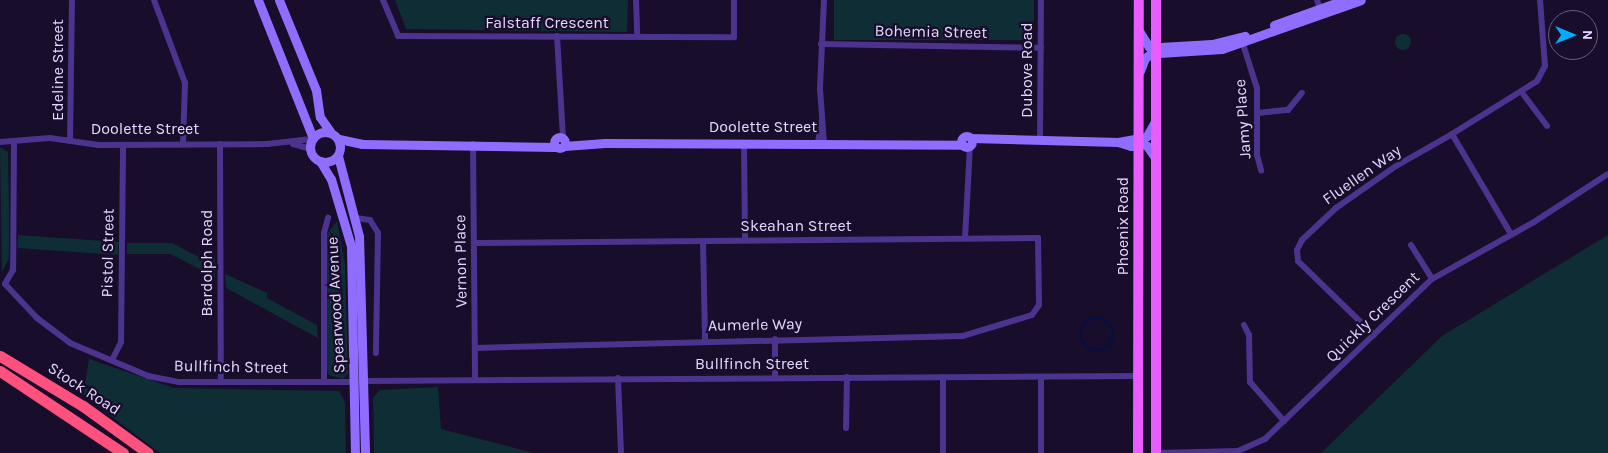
<!DOCTYPE html>
<html>
<head>
<meta charset="utf-8">
<style>
  body { margin:0 }
  #map { position:relative; width:1608px; height:453px; overflow:hidden; background:#180d2a; font-family:Karla,sans-serif }
  div>[style] { position:absolute }
  [style*='--x'] { left:calc(var(--x)*1px); top:calc(var(--y)*1px); width:calc(var(--w)*1px); rotate:calc(var(--a)*1deg) }
  .green>* { inset:0; background:#0f2d34; transform-origin:0 0 }
  .round { border-radius:50% }
  .stream>* { height:2px; margin:-1px; padding:0 1px; transform-origin:1px; border-radius:1px; background:#040e4b }
  .stream>.ring { margin:-1px; padding:0; box-sizing:content-box; background:none; border:2px solid #040e4b; border-radius:50% }
  .street>* { height:6px; margin:-3px; padding:0 3px; transform-origin:3px; border-radius:3px; background:#4b338e }
  .secondary>* { height:9px; margin:-4.5px; padding:0 4.5px; transform-origin:4.5px; border-radius:4.5px; background:#916dff }
  .secondary>.ring { margin:-4.5px; padding:0; box-sizing:content-box; background:none; border:9px solid #916dff; border-radius:50% }
  .primary>* { height:10px; margin:-5px; padding:0 5px; transform-origin:5px; border-radius:5px; background:#e75dff }
  .highway>* { height:11px; margin:-5.5px; padding:0 5.5px; transform-origin:5.5px; border-radius:5.5px; background:#ff517d }
  span { translate:-50% -50%; white-space:nowrap; text-align:center; line-height:1.15; -webkit-text-stroke:4.5px #180d2a; paint-order:stroke }
  .street-label { font-size:16px; color:#e4d6ff }
  .north { position:absolute; left:1548px; top:10px; width:50px; height:50px; box-sizing:border-box; background:#180d2a; border:1px solid #6a5d7f; border-radius:50%; rotate:90deg; font-size:14px; font-weight:700; line-height:20px; text-align:center; color:#e4d6ff }
  .north::after { content:''; display:block; margin:auto; width:18px; height:22px; background:#02acff; clip-path:polygon(50% 0,100% 100%,50% 72%,0 100%) }
</style>
</head>
<body>
<div id="map">
  <div class="green">
    <div style="clip-path:polygon(395px 0,628px 0,627px 32px,406px 29px)"></div>
    <div style="left:834px;top:0;width:200px;height:40px"></div>
    <div class="round" style="left:1395px;top:34px;width:16px;height:16px"></div>
    <div style="clip-path:polygon(0 147px,8px 152px,9px 202px,9px 258px,2px 272px)"></div>
    <div style="clip-path:polygon(337px 221px,345px 264px,348px 374px,343px 379px,329px 375px,327px 370px,327px 234px)"></div>
    <div style="clip-path:polygon(1608px 235px,1608px 453px,1321px 453px,1442px 336px)"></div>
    <div style="left:119px;top:242px;width:13px;height:101px;rotate:94deg"></div>
    <div style="clip-path:polygon(127px 243px,172px 243px,199px 257px,215px 258px,215px 277px,170px 254px,127px 254px)"></div>
    <div style="clip-path:polygon(225px 274px,267px 293px,267px 298px,317px 325px,318px 338px,226px 288px)"></div>
    <div style="clip-path:polygon(89px 359px,174px 388px,339px 391px,345px 402px,346px 453px,160px 453px,83px 395px)"></div>
    <div style="clip-path:polygon(438px 387px,441px 429px,534px 453px,374px 453px,373px 398px,380px 390px)"></div>
  </div>
  <div class="stream">
    <div class="ring" style="left:1081px;top:318px;width:30px;height:30px"></div>
  </div>
  <div class="street">
    <div style="--x:154;--y:0;--w:89;--a:69.5"></div>
    <div style="--x:185;--y:83;--w:61;--a:91.9"></div>
    <div style="--x:383;--y:0;--w:39;--a:67"></div>
    <div style="--x:398;--y:36;--w:336;--a:0.2"></div>
    <div style="--x:734;--y:37;--w:37;--a:-90"></div>
    <div style="--x:636;--y:0;--w:37;--a:88"></div>
    <div style="--x:824;--y:0;--w:89;--a:92.6"></div>
    <div style="--x:820;--y:89;--w:53;--a:85.7"></div>
    <div style="--x:1317;--y:0;--w:12;--a:70"></div>
    <div style="--x:557;--y:36;--w:102;--a:86.6"></div>
    <div style="--x:1241;--y:38;--w:52;--a:72.3"></div>
    <div style="--x:1257;--y:88;--w:67;--a:90"></div>
    <div style="--x:1257;--y:155;--w:16;--a:75"></div>
    <div style="--x:821;--y:44;--w:220;--a:1"></div>
    <div style="--x:1523;--y:94;--w:40;--a:53"></div>
    <div style="--x:1257;--y:113;--w:31;--a:-6"></div>
    <div style="--x:1288;--y:110;--w:22;--a:-51"></div>
    <div style="--x:1452;--y:134;--w:100;--a:-31.9"></div>
    <div style="--x:1537;--y:81;--w:17;--a:-62"></div>
    <div style="--x:1545;--y:66;--w:66;--a:-94.3"></div>
    <div style="--x:70;--y:141;--w:141;--a:-89.2"></div>
    <div style="--x:1040;--y:141;--w:141;--a:-89.6"></div>
    <div style="--x:0;--y:142;--w:50;--a:-4.6"></div>
    <div style="--x:50;--y:138;--w:49;--a:8.3"></div>
    <div style="--x:98;--y:145;--w:169;--a:-0.3"></div>
    <div style="--x:267;--y:144;--w:45;--a:-6.3"></div>
    <div style="--x:14;--y:142;--w:128;--a:90.4"></div>
    <div style="--x:13;--y:270;--w:16;--a:120"></div>
    <div style="--x:5;--y:284;--w:47;--a:46.7"></div>
    <div style="--x:37;--y:318;--w:41;--a:37.1"></div>
    <div style="--x:70;--y:343;--w:85;--a:22.9"></div>
    <div style="--x:148;--y:376;--w:32;--a:11"></div>
    <div style="--x:179;--y:382;--w:175;--a:0"></div>
    <div style="--x:818;--y:142;--w:22;--a:-80"></div>
    <div style="--x:744;--y:143;--w:97;--a:89.4"></div>
    <div style="--x:220;--y:144;--w:238;--a:89.8"></div>
    <div style="--x:293;--y:144;--w:18;--a:16"></div>
    <div style="--x:473;--y:144;--w:235;--a:89.5"></div>
    <div style="--x:356;--y:218;--w:14;--a:8"></div>
    <div style="--x:370;--y:220;--w:15;--a:58"></div>
    <div style="--x:378;--y:233;--w:120;--a:91"></div>
    <div style="--x:965;--y:238;--w:91;--a:-86.9"></div>
    <div style="--x:703;--y:241;--w:99;--a:88.8"></div>
    <div style="--x:475;--y:243;--w:563;--a:-0.51"></div>
    <div style="--x:1038;--y:238;--w:67;--a:89.1"></div>
    <div style="--x:1039;--y:305;--w:12;--a:125"></div>
    <div style="--x:1032;--y:315;--w:72;--a:163.1"></div>
    <div style="--x:963;--y:336;--w:488;--a:178.6"></div>
    <div style="--x:1411;--y:245;--w:40;--a:58"></div>
    <div style="--x:1244;--y:325;--w:11;--a:63"></div>
    <div style="--x:1249;--y:335;--w:47;--a:88.8"></div>
    <div style="--x:1250;--y:382;--w:52;--a:48.9"></div>
    <div style="--x:1374;--y:335;--w:106;--a:-135.8"></div>
    <div style="--x:1298;--y:261;--w:11;--a:-95"></div>
    <div style="--x:1297;--y:250;--w:11;--a:-63"></div>
    <div style="--x:1302;--y:240;--w:47;--a:-43.3"></div>
    <div style="--x:1336;--y:208;--w:73;--a:-35"></div>
    <div style="--x:1396;--y:166;--w:64;--a:-29.7"></div>
    <div style="--x:1452;--y:134;--w:116;--a:59.5"></div>
    <div style="--x:775;--y:339;--w:38;--a:90"></div>
    <div style="--x:112;--y:360;--w:20;--a:-63"></div>
    <div style="--x:121;--y:342;--w:197;--a:-89.4"></div>
    <div style="--x:943;--y:377;--w:76;--a:90"></div>
    <div style="--x:1041;--y:377;--w:76;--a:90"></div>
    <div style="--x:618;--y:378;--w:75;--a:87.7"></div>
    <div style="--x:324;--y:381;--w:148;--a:-90"></div>
    <div style="--x:324;--y:233;--w:16;--a:-75"></div>
    <div style="--x:365;--y:381;--w:773;--a:-0.37"></div>
    <div style="--x:846;--y:428;--w:51;--a:-88.9"></div>
    <div style="--x:1156;--y:453;--w:82;--a:-1.4"></div>
    <div style="--x:1238;--y:451;--w:30;--a:-24"></div>
    <div style="--x:1265;--y:439;--w:231;--a:-43.8"></div>
    <div style="--x:1432;--y:279;--w:117;--a:-29.2"></div>
    <div style="--x:1534;--y:222;--w:88;--a:-33"></div>
  </div>
  <div class="secondary">
    <div style="--x:258;--y:0;--w:149;--a:68.3"></div>
    <div style="--x:279;--y:0;--w:97;--a:67.7"></div>
    <div style="--x:316;--y:90;--w:27;--a:82"></div>
    <div style="--x:320;--y:117;--w:19;--a:55"></div>
    <div style="--x:1274;--y:25;--w:74;--a:-19.7"></div>
    <div style="--x:1139;--y:31;--w:19;--a:58"></div>
    <div style="--x:1149;--y:47;--w:12;--a:31"></div>
    <div style="--x:1159;--y:53;--w:63;--a:-3.6"></div>
    <div style="--x:1222;--y:49;--w:147;--a:-19.4"></div>
    <div style="--x:1140;--y:71;--w:14;--a:-69"></div>
    <div style="--x:1145;--y:58;--w:19;--a:-36"></div>
    <div style="--x:1160;--y:47;--w:52;--a:-3.3"></div>
    <div style="--x:1212;--y:44;--w:34;--a:-14"></div>
    <div class="ring" style="left:310px;top:132px;width:21px;height:21px"></div>
    <div class="ring" style="left:961.5px;top:136.5px;width:2px;height:2px"></div>
    <div class="ring" style="left:554.5px;top:137.5px;width:2px;height:2px"></div>
    <div style="--x:971;--y:138;--w:147;--a:1.6"></div>
    <div style="--x:1118;--y:142;--w:14;--a:17"></div>
    <div style="--x:1131;--y:146;--w:19;--a:-32"></div>
    <div style="--x:1147;--y:136;--w:18;--a:-61"></div>
    <div style="--x:339;--y:139;--w:24;--a:12"></div>
    <div style="--x:362;--y:144;--w:193;--a:0.9"></div>
    <div style="--x:1118;--y:142;--w:17;--a:-10"></div>
    <div style="--x:1135;--y:139;--w:14;--a:30"></div>
    <div style="--x:1147;--y:146;--w:16;--a:55"></div>
    <div style="--x:564;--y:146;--w:41;--a:-4.2"></div>
    <div style="--x:605;--y:143;--w:358;--a:0.3"></div>
    <div style="--x:338;--y:156;--w:83;--a:75.3"></div>
    <div style="--x:359;--y:236;--w:217;--a:88.4"></div>
    <div style="--x:320;--y:161;--w:21;--a:59"></div>
    <div style="--x:331;--y:179;--w:70;--a:73.4"></div>
    <div style="--x:351;--y:246;--w:207;--a:88.9"></div>
  </div>
  <div class="primary">
    <div style="--x:1156;--y:0;--w:453;--a:90"></div>
    <div style="--x:1138;--y:453;--w:453;--a:-89.9"></div>
  </div>
  <div class="highway">
    <div style="--x:0;--y:356;--w:97;--a:31.1"></div>
    <div style="--x:83;--y:406;--w:80;--a:35.9"></div>
    <div style="--x:0;--y:371;--w:148;--a:33.7"></div>
  </div>
  <div class="street-label">
    <span style="left:547px;top:23px">Falstaff Crescent</span>
    <span style="left:931px;top:32px;rotate:1deg">Bohemia Street</span>
    <span style="left:58px;top:70px;rotate:-90deg">Edeline Street</span>
    <span style="left:1027px;top:70px;rotate:-90deg">Dubove Road</span>
    <span style="left:1243px;top:119px;rotate:-94deg">Jamy Place</span>
    <span style="left:763px;top:127px">Doolette Street</span>
    <span style="left:145px;top:129px">Doolette Street</span>
    <span style="left:1362px;top:175px;rotate:-35deg">Fluellen Way</span>
    <span style="left:796px;top:226px">Skeahan Street</span>
    <span style="left:1123px;top:226px;rotate:-90deg">Phoenix Road</span>
    <span style="left:108px;top:253px;rotate:-89deg">Pistol Street</span>
    <span style="left:461px;top:261px;rotate:-91deg">Vernon Place</span>
    <span style="left:207px;top:263px;rotate:-90deg">Bardolph Road</span>
    <span style="left:336px;top:305px;rotate:-93deg">Spearwood Avenue</span>
    <span style="left:1373px;top:317px;rotate:-44deg">Quickly Crescent</span>
    <span style="left:755px;top:325px;rotate:-1deg">Aumerle Way</span>
    <span style="left:752px;top:364px">Bullfinch Street</span>
    <span style="left:231px;top:367px;rotate:1deg">Bullfinch Street</span>
    <span style="left:84px;top:389px;rotate:33deg">Stock Road</span>
  </div>
  <div class="north">N</div>
</div>
</body>
</html>
